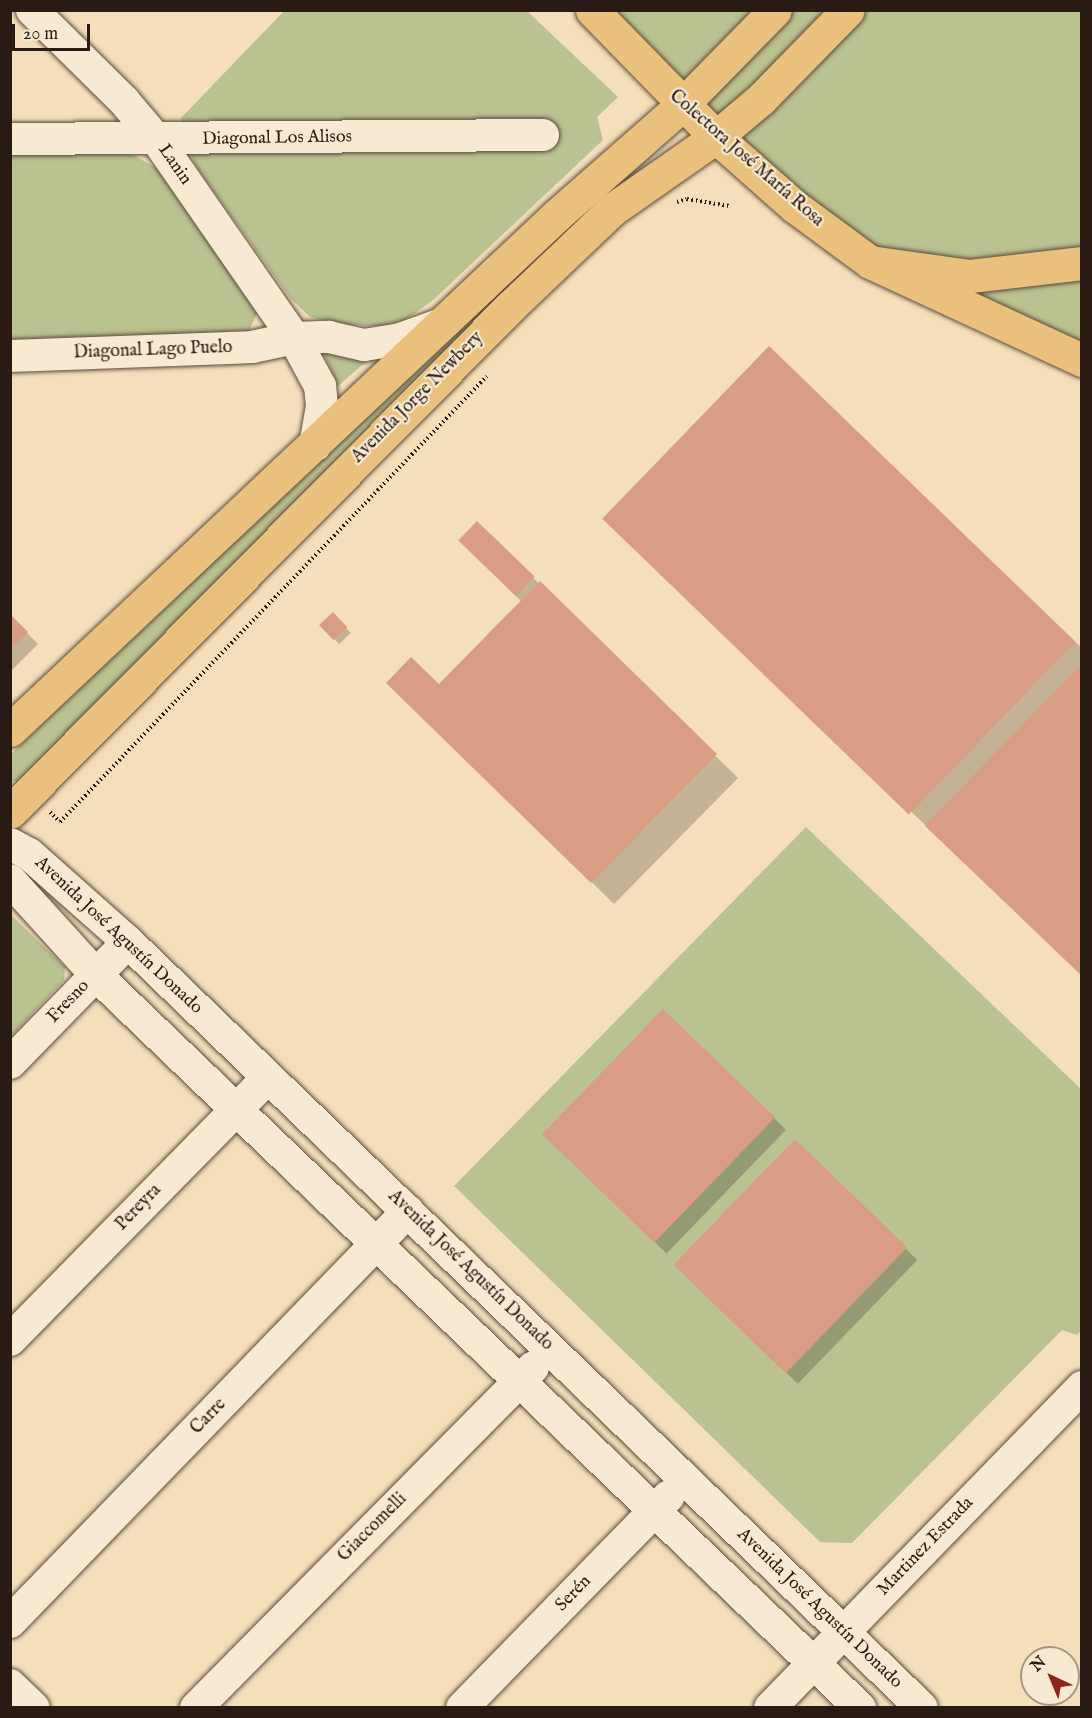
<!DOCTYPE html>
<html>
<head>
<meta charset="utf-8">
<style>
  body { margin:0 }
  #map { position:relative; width:1092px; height:1718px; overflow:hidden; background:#f4dfba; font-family:"IM FELL English",serif }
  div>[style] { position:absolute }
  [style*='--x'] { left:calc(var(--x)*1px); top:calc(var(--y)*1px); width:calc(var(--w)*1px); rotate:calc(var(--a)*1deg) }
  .green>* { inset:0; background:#bac290 }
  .shadow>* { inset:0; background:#0003; transform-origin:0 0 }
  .building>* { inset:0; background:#d99d84; transform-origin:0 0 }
  .path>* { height:4px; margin-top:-2px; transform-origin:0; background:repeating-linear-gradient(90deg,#291a13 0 1.5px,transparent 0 4.5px) }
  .roads { filter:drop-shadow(0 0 2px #5c4b3d) drop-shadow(0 0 2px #5c4b3d) }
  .minor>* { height:32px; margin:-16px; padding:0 16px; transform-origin:16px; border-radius:16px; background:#f8ead2 }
  .major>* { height:33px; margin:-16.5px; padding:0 16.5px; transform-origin:16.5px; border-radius:16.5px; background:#eac07d }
  .highway>* { height:33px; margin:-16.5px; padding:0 16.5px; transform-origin:16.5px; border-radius:16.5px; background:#eac07d }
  span { translate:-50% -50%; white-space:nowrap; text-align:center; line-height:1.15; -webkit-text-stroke:4.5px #f8ead2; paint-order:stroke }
  .street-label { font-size:18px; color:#291a13 }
  .frame { position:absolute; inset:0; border:12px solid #291a13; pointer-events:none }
  .north { position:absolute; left:1020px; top:1646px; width:60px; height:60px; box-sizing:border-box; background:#f8ead2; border:2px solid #a59786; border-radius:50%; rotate:316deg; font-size:16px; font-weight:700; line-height:24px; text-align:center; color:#291a13 }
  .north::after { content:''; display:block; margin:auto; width:21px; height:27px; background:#8f2418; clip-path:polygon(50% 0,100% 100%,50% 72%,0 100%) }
  .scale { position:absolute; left:12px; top:24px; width:78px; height:27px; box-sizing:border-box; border:3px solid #291a13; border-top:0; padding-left:8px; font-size:18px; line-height:21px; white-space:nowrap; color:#291a13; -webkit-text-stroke:4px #f8ead2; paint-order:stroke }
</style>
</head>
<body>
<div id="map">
  <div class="green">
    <div style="clip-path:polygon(285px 10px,527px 11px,618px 97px,597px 117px,603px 140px,432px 301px,405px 320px,381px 326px,343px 325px,310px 317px,290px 298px,194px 163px,181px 118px)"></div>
    <div style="clip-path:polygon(592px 11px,1081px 11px,1081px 360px,870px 262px)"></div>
    <div style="clip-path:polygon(127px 151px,166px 174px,259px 309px,249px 331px,11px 341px,10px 152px)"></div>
    <div style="clip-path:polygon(632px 166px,642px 176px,241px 560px,17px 781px,11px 782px,11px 754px)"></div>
    <div style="clip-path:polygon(323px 351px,335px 355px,368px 360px,338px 386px)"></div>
    <div style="clip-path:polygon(806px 827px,1081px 1089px,1081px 1331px,1077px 1335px,1062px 1330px,852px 1543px,820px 1542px,454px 1186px)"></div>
    <div style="clip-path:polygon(11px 915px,65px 967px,64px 980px,11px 1036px)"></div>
  </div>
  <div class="shadow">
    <div style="clip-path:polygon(769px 348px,1082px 648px,1082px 975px,622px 535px)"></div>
    <div style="clip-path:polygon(477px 523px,738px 778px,614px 904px,411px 705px,439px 687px,522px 602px,460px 540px)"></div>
    <div style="left:333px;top:614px;width:26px;height:16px;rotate:47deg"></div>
    <div style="clip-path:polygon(10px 616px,38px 644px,10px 672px)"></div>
    <div style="left:663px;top:1011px;width:171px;height:172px;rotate:44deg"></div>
    <div style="left:795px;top:1142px;width:170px;height:172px;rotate:44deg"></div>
  </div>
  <div class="building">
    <div style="left:769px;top:346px;width:426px;height:240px;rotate:44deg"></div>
    <div style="left:477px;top:521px;width:80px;height:27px;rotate:44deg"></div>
    <div style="clip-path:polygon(540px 581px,717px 754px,591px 883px,386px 683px,411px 657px,439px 684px)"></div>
    <div style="left:333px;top:612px;width:21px;height:19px;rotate:47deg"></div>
    <div style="clip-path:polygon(10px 614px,28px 632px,10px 650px)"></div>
    <div style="clip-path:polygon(1082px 663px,1082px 976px,925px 826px)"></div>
    <div style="left:663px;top:1009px;width:156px;height:174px;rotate:44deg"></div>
    <div style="left:795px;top:1139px;width:156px;height:175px;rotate:44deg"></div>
  </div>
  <div class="path">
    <div style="--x:677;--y:202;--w:10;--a:-17"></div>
    <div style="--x:687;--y:199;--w:43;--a:9.5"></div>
    <div style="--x:50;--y:812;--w:14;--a:45"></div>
    <div style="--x:60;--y:822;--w:617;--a:-46.25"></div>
  </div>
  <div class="roads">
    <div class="minor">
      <div style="--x:32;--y:10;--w:129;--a:44.7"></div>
      <div style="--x:124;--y:101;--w:51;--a:49.8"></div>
      <div style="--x:157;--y:140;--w:241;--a:55.3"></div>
      <div style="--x:294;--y:338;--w:55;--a:61.6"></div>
      <div style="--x:320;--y:386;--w:20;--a:84"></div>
      <div style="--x:322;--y:406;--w:40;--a:100"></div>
      <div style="--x:10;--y:139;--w:533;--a:-0.43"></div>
      <div style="--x:10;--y:356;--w:242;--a:-2.1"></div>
      <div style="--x:252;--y:347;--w:43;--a:-12.1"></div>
      <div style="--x:294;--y:338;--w:35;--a:-2"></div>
      <div style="--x:329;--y:337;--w:36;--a:13"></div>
      <div style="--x:364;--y:345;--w:36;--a:-9"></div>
      <div style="--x:400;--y:339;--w:45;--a:-19.7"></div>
      <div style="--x:10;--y:844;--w:21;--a:28"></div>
      <div style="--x:29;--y:854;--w:132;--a:41.6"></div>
      <div style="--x:128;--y:942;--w:1103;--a:43.97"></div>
      <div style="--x:10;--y:880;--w:128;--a:47.8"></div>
      <div style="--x:96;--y:975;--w:1059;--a:43.81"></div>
      <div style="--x:10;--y:1063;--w:169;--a:-45.7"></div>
      <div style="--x:10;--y:1340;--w:368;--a:-45.5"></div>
      <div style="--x:10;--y:1622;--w:572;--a:-45.92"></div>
      <div style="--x:10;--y:1685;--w:33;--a:44"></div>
      <div style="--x:196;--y:1708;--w:479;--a:-45.3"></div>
      <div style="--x:462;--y:1708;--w:296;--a:-45.7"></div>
      <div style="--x:770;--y:1708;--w:448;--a:-45.8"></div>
    </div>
    <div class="major">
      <div style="--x:592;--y:10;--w:177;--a:45.7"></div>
      <div style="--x:716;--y:137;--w:104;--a:41.5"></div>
      <div style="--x:794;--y:206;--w:94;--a:36.4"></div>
      <div style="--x:870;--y:262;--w:234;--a:24.8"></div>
      <div style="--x:10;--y:730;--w:751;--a:-43.27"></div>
      <div style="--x:557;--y:215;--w:165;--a:-41.3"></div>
      <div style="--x:681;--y:106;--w:134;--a:-45.6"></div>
      <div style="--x:10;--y:812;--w:712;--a:-45.28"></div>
      <div style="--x:511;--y:306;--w:141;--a:-43.6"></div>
      <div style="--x:613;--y:209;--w:126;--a:-35"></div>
      <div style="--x:716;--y:137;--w:59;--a:-40.2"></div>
      <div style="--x:761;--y:99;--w:124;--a:-45.7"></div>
    </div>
    <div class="highway">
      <div style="--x:870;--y:262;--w:101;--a:8"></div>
      <div style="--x:970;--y:276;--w:113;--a:-6.6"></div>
    </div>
  </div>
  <div class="street-label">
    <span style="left:277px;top:139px;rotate:-1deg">Diagonal Los Alisos</span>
    <span style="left:746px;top:159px;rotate:41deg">Colectora José María Rosa</span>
    <span style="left:174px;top:165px;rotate:55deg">Lanin</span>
    <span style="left:153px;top:351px;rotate:-2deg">Diagonal Lago Puelo</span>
    <span style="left:418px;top:398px;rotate:-45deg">Avenida Jorge Newbery</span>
    <span style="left:118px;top:936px;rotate:43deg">Avenida José Agustín Donado</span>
    <span style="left:69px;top:1002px;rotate:-46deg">Fresno</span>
    <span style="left:139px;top:1208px;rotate:-46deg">Pereyra</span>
    <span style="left:470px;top:1271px;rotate:44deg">Avenida José Agustín Donado</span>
    <span style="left:209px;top:1417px;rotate:-46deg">Carre</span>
    <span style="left:373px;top:1528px;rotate:-45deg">Giaccomelli</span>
    <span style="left:926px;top:1547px;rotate:-46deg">Martinez Estrada</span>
    <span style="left:574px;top:1594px;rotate:-46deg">Serén</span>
    <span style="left:819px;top:1609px;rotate:44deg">Avenida José Agustín Donado</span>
  </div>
  <div class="frame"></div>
  <div class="north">N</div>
  <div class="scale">20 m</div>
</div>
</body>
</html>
